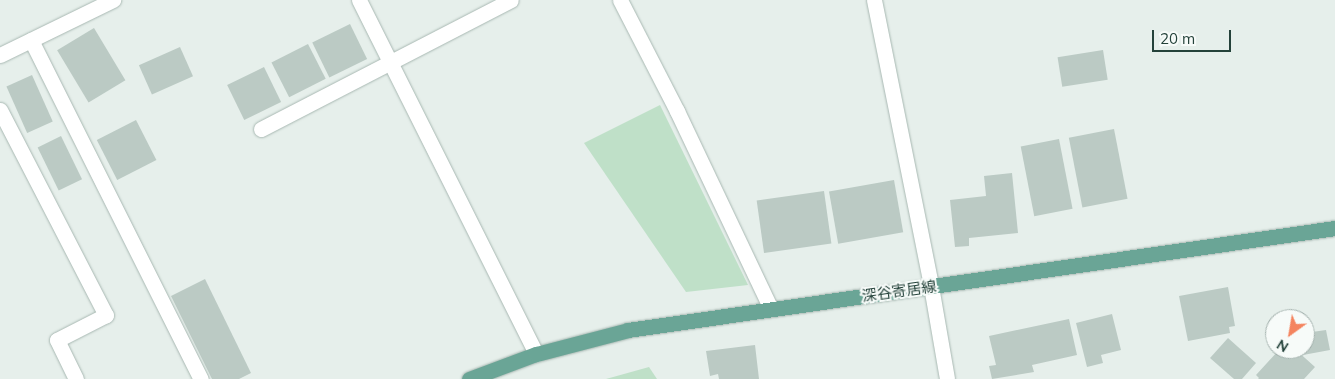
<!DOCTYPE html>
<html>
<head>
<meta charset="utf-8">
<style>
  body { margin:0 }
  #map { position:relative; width:1335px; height:379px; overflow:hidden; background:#e6efeb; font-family:Mulish,"Noto Sans JP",sans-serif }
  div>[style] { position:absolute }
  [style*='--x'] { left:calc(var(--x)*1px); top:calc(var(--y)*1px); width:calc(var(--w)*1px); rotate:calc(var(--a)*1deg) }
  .green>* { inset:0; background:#bfe0c8 }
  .building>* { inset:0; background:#bbcac4; transform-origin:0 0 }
  .roads { filter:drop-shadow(0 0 1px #a8b8b2) drop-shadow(0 0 1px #a8b8b2) }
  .minor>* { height:15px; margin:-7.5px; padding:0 7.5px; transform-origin:7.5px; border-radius:7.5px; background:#fff }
  .major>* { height:15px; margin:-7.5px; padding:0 7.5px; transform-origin:7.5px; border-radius:7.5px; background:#6aa596 }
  span { translate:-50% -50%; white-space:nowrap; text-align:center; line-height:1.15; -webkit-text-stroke:4px #f7fbf9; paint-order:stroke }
  .street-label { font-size:15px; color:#24423a }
  .north { position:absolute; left:1265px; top:309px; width:50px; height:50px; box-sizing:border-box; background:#f7fbf9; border:1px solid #a3b1ad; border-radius:50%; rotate:212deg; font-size:14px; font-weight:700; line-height:20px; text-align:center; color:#24423a }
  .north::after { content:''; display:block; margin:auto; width:18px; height:22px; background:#f4845f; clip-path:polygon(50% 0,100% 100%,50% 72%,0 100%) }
  .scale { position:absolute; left:1152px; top:30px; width:79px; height:22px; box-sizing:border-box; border:2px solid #24423a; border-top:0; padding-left:6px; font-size:15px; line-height:18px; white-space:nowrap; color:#24423a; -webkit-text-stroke:4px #f7fbf9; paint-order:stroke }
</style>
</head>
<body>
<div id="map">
  <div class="green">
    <div style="clip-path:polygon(660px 105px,748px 285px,686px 292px,584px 143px)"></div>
    <div style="clip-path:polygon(649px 367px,657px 379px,606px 379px)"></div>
  </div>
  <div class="building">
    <div style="left:350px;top:24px;width:39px;height:42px;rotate:64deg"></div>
    <div style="left:94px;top:28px;width:61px;height:43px;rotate:59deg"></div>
    <div style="left:308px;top:44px;width:39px;height:41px;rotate:63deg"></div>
    <div style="left:180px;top:47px;width:32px;height:45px;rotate:66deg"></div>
    <div style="left:1103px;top:50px;width:30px;height:46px;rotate:81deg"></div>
    <div style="left:264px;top:67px;width:39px;height:41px;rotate:64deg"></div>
    <div style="left:32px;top:75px;width:51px;height:28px;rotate:66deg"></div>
    <div style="left:136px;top:120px;width:45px;height:44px;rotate:63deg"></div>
    <div style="left:1114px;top:129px;width:71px;height:46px;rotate:79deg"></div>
    <div style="left:61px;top:136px;width:48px;height:26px;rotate:64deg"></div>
    <div style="left:1059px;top:139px;width:71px;height:39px;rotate:79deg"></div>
    <div style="clip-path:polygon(1012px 173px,1018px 233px,969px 238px,969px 246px,955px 247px,950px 200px,986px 196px,984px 176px)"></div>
    <div style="left:894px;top:180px;width:53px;height:66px;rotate:80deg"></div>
    <div style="left:824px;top:191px;width:53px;height:68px;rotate:82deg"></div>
    <div style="clip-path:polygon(205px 279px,251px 373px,239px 379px,212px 379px,171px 296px)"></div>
    <div style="clip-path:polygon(1228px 287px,1235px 326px,1229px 327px,1230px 333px,1188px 341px,1179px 296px)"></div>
    <div style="clip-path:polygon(1112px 314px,1121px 350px,1101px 355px,1103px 363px,1087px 367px,1076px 323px)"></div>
    <div style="clip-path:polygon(1069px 319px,1077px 355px,1032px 365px,1034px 372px,992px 379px,989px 366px,996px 365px,989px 336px)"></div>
    <div style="clip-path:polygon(1326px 330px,1330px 350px,1303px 355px,1302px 349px,1305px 349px,1305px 333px)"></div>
    <div style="clip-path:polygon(1228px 338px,1256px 363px,1242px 379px,1234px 379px,1210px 358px)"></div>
    <div style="clip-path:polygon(755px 345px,759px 379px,719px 379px,718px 374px,710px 376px,706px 351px)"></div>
    <div style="clip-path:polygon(1285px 349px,1295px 349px,1315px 367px,1304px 379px,1258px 379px,1259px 378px,1256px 375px,1278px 351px,1281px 353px)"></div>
  </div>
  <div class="roads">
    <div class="minor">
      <div style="--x:359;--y:0;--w:396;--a:63.4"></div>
      <div style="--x:620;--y:0;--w:125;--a:62.8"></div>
      <div style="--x:677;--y:111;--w:219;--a:64.6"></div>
      <div style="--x:874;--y:0;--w:292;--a:78.7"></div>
      <div style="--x:931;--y:286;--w:94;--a:80.2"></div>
      <div style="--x:31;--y:40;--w:379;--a:63.4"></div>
      <div style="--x:0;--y:55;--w:126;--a:-26"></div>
      <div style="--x:0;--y:110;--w:231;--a:62.7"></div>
      <div style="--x:106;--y:315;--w:55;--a:153"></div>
      <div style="--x:57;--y:340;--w:43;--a:64"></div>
      <div style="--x:261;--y:129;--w:281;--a:-27.3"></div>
    </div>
    <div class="major">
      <div style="--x:469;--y:379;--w:72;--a:-20.5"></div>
      <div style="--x:536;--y:354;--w:95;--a:-14.6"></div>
      <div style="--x:628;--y:330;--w:714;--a:-8.21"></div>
    </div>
  </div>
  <div class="street-label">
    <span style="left:899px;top:291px;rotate:-8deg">深谷寄居線</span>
  </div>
  <div class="north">N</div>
  <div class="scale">20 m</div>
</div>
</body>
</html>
